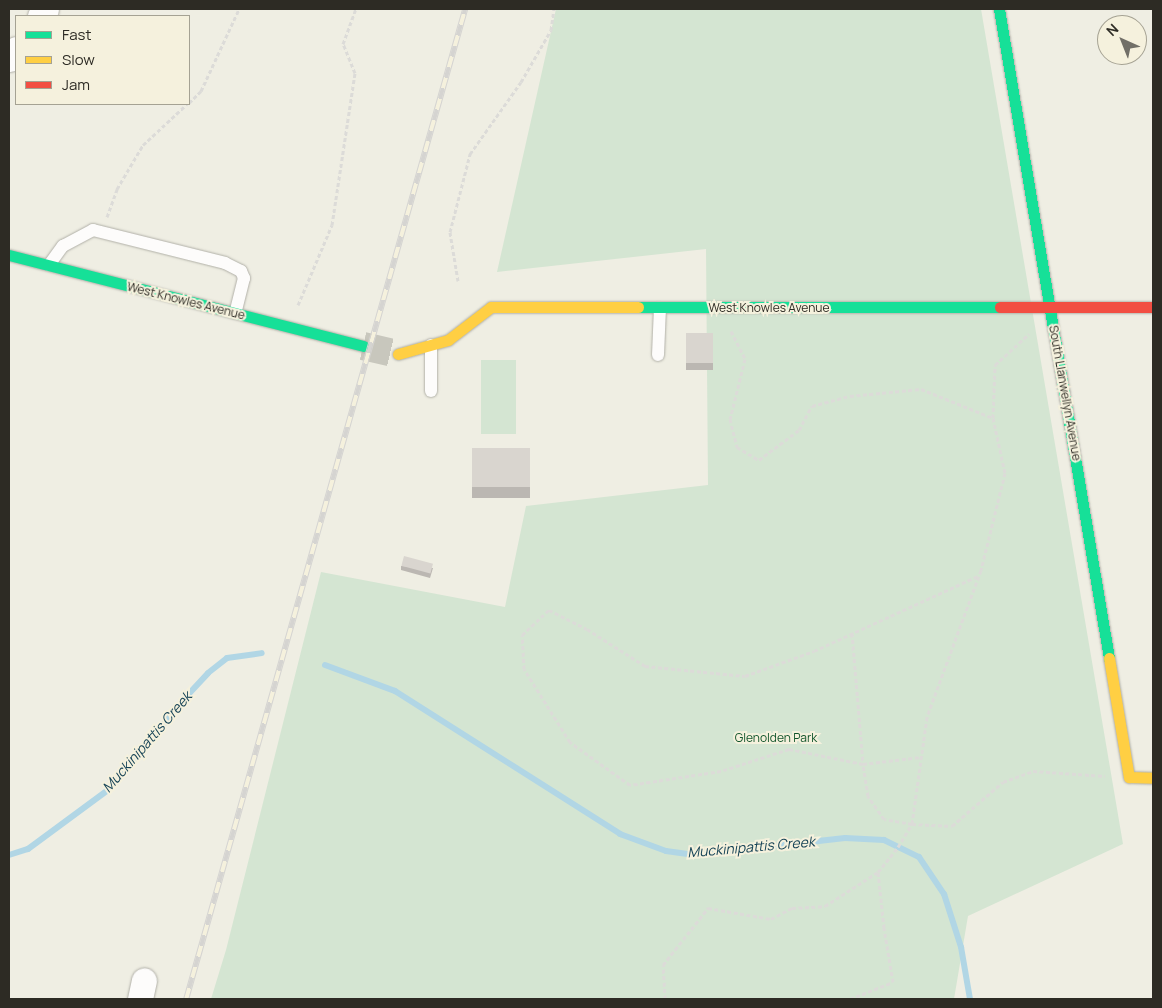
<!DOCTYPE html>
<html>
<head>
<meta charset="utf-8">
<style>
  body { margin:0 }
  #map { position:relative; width:1162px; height:1008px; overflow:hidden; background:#efeee3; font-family:Manrope,sans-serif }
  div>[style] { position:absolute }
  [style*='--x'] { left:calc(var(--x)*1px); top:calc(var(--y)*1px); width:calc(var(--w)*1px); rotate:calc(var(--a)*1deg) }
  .green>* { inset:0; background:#d4e5d2; transform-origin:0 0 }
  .stream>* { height:6px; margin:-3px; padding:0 3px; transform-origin:3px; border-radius:3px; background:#b1d6e5 }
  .secondary-tunnel>* { height:28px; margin-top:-14px; transform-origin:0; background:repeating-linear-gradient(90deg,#c8c7bd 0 28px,transparent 0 42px) }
  .path>* { height:3px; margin-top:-1.5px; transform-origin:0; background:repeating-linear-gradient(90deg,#dcdbd8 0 4px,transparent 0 6.5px) }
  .roads { filter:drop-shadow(0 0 1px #b1b0a8) drop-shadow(0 0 1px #b1b0a8) }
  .lane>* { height:12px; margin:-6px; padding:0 6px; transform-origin:6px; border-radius:6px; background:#fdfcfb }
  .street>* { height:25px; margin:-12.5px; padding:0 12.5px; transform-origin:12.5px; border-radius:12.5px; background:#fdfcfb }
  .fast>* { height:11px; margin:-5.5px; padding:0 5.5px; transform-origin:5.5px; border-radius:5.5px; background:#16e098 }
  .slow>* { height:11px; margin:-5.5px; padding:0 5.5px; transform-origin:5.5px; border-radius:5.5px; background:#ffcf43 }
  .jam>* { height:11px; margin:-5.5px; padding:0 5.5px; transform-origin:5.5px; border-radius:5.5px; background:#f24e42 }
  .rail>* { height:5.5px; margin-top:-2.75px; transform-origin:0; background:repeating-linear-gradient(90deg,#f5f1dd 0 11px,#d5d4d1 0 22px); box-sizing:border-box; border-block:1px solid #d5d4d1 }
  .wall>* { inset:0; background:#bbb7b2; transform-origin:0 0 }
  .building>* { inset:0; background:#d9d5cf; transform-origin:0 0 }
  span { translate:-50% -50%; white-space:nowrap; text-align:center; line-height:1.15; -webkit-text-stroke:4px #f5f1dd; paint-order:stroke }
  .street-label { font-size:12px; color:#2d2b24 }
  .park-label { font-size:12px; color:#11552b }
  .water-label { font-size:14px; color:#164356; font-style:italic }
  .frame { position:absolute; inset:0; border:10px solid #2d2b24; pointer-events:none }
  .legend { position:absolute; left:15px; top:15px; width:175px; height:90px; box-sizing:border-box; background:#f5f1dd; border:1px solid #a5a293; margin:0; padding:6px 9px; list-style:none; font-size:15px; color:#2d2b24 }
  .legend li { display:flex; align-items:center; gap:10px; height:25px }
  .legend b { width:25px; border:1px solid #a5a293 }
  .north { position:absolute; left:1097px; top:15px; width:50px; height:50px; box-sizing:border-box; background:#f5f1dd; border:1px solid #a5a293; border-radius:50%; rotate:316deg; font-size:14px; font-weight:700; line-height:20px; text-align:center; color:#2d2b24 }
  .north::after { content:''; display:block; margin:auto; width:18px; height:22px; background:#716f67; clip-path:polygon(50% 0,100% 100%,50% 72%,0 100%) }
</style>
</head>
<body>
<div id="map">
  <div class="green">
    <div style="clip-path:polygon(556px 9px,981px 9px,1123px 844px,968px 916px,954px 999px,211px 999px,226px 950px,321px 572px,505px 607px,526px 506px,708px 485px,706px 249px,497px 272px)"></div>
    <div style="left:481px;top:360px;width:35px;height:74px"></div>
  </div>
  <div class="stream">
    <div style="--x:325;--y:665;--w:75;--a:20.4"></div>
    <div style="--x:395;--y:691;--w:267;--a:32.4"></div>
    <div style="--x:620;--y:834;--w:49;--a:20.3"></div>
    <div style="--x:666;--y:851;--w:29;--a:8"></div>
    <div style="--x:695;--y:855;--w:151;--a:-6.5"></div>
    <div style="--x:845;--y:838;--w:39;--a:3"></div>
    <div style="--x:884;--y:840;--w:39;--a:26"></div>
    <div style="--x:919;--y:857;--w:45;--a:56"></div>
    <div style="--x:944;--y:894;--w:56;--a:72.2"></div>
    <div style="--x:961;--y:947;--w:53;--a:80.2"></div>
    <div style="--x:9;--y:855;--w:20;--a:-18"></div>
    <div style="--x:28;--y:849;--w:104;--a:-36.4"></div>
    <div style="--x:112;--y:787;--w:114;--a:-50.7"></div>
    <div style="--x:184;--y:699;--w:35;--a:-47"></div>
    <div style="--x:208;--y:673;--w:24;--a:-38"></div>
    <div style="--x:227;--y:658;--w:35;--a:-8"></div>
  </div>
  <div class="secondary-tunnel">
    <div style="--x:363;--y:346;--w:36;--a:13"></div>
  </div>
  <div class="path">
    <div style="--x:189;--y:103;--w:17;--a:-45"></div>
    <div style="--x:201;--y:91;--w:90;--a:-65.1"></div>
    <div style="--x:107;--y:217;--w:30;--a:-70"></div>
    <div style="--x:117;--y:189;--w:51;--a:-59.4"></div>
    <div style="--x:143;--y:145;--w:60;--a:-43"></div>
    <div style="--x:458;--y:281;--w:50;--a:-99.3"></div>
    <div style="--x:450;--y:232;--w:81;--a:-75.6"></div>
    <div style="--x:470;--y:154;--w:88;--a:-54.7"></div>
    <div style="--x:521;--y:82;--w:60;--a:-60"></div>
    <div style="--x:551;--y:30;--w:21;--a:-82"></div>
    <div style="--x:298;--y:305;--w:87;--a:-67"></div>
    <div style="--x:332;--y:225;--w:154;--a:-81.4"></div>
    <div style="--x:355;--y:73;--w:31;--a:-112"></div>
    <div style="--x:343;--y:44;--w:37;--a:-70"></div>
    <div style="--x:731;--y:331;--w:31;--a:63"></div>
    <div style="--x:745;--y:359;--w:62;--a:104"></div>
    <div style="--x:730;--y:419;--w:29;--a:76"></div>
    <div style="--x:737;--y:447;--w:26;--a:31"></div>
    <div style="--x:759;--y:460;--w:50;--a:-36.9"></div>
    <div style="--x:799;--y:430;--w:27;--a:-62"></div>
    <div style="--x:812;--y:406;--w:39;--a:-15"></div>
    <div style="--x:850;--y:396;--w:71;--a:-5.6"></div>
    <div style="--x:921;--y:389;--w:78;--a:21.9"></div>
    <div style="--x:993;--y:418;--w:56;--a:77.7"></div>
    <div style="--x:1005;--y:473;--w:100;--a:103.9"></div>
    <div style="--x:981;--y:570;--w:157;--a:110.2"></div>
    <div style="--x:927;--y:717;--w:108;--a:98"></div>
    <div style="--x:912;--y:824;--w:40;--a:2.9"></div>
    <div style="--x:952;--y:826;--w:67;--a:-40.8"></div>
    <div style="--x:1003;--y:782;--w:32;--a:-20"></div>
    <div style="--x:1033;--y:771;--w:72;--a:4"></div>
    <div style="--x:993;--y:418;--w:53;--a:-87.8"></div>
    <div style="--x:995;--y:365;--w:46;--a:-42.4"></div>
    <div style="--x:852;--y:633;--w:131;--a:85.2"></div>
    <div style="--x:863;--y:764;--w:58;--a:-6.9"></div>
    <div style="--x:665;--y:999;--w:34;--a:-93"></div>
    <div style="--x:663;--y:965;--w:73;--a:-51.7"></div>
    <div style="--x:708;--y:908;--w:64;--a:9.9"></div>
    <div style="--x:771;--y:919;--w:24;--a:-28"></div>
    <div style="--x:792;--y:908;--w:33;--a:-3"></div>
    <div style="--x:825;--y:906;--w:63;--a:-32.7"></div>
    <div style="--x:878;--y:872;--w:32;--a:-51"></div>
    <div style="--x:898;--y:847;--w:27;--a:-59"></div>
    <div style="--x:912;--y:824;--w:28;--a:-170"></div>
    <div style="--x:884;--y:819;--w:28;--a:-125"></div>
    <div style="--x:868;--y:796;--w:32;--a:-99"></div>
    <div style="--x:863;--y:764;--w:76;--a:-168.5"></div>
    <div style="--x:789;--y:749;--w:71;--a:162.1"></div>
    <div style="--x:721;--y:771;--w:92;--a:171.3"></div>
    <div style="--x:630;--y:785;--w:74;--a:-144.4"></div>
    <div style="--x:570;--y:742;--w:86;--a:-122.2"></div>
    <div style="--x:524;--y:669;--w:34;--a:-93"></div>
    <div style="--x:522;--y:635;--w:37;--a:-43"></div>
    <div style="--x:549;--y:610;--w:42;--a:26.6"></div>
    <div style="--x:587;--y:629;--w:69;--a:32.5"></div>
    <div style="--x:645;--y:666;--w:100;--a:5.7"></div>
    <div style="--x:745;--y:676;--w:73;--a:-19.9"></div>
    <div style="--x:814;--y:651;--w:180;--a:-24.6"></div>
    <div style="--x:850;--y:999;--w:46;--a:-21.6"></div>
    <div style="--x:893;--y:982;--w:55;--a:-99.5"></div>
    <div style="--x:884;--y:928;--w:56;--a:-96.1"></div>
  </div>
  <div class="roads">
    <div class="lane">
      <div style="--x:49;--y:265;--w:24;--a:-54"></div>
      <div style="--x:63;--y:246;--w:34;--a:-28"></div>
      <div style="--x:93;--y:230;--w:136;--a:14"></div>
      <div style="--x:225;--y:263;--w:18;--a:27"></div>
      <div style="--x:241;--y:271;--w:8;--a:67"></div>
      <div style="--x:244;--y:278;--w:36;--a:104"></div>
      <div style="--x:431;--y:345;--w:46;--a:90"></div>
      <div style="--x:658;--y:355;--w:47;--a:-87.6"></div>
    </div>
    <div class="street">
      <div style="--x:40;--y:16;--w:9;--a:-49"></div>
      <div style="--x:9;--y:59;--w:12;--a:-55"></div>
      <div style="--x:140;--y:999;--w:19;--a:-78"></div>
    </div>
    <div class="fast">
      <div style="--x:999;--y:9;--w:658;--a:80.38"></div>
      <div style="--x:9;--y:255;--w:366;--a:14.4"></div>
      <div style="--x:638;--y:307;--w:362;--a:0"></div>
    </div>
    <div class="slow">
      <div style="--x:398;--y:354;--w:52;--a:-15.6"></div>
      <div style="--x:448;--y:340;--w:54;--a:-37.5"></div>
      <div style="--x:491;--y:307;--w:147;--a:0"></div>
      <div style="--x:1109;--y:658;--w:121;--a:80.5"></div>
      <div style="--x:1129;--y:777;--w:24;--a:2"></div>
    </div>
    <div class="jam">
      <div style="--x:1000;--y:307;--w:153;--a:0"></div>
    </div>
  </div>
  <div class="rail">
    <div style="--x:186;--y:999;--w:1029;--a:-74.26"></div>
  </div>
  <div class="wall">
    <div style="left:686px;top:333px;width:27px;height:37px"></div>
    <div style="left:530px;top:448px;width:50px;height:58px;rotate:90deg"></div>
    <div style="clip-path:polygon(401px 566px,433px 568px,430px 578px,401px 570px)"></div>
  </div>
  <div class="building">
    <div style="left:686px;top:333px;width:27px;height:30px"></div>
    <div style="left:530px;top:448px;width:39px;height:58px;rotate:90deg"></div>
    <div style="left:404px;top:556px;width:30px;height:10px;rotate:15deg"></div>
  </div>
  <div class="street-label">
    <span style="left:186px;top:301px;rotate:14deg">West Knowles Avenue</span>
    <span style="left:769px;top:308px">West Knowles Avenue</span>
    <span style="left:1065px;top:393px;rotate:80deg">South Llanwellyn Avenue</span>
  </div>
  <div class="park-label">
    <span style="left:776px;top:738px">Glenolden Park</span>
  </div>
  <div class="water-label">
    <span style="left:147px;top:742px;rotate:-49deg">Muckinipattis Creek</span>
    <span style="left:751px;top:847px;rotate:-5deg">Muckinipattis Creek</span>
  </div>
  <div class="frame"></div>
  <ul class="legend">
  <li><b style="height:6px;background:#16e098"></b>Fast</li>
  <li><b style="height:6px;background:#ffcf43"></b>Slow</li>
  <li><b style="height:6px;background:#f24e42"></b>Jam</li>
  </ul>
  <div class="north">N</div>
</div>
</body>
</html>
